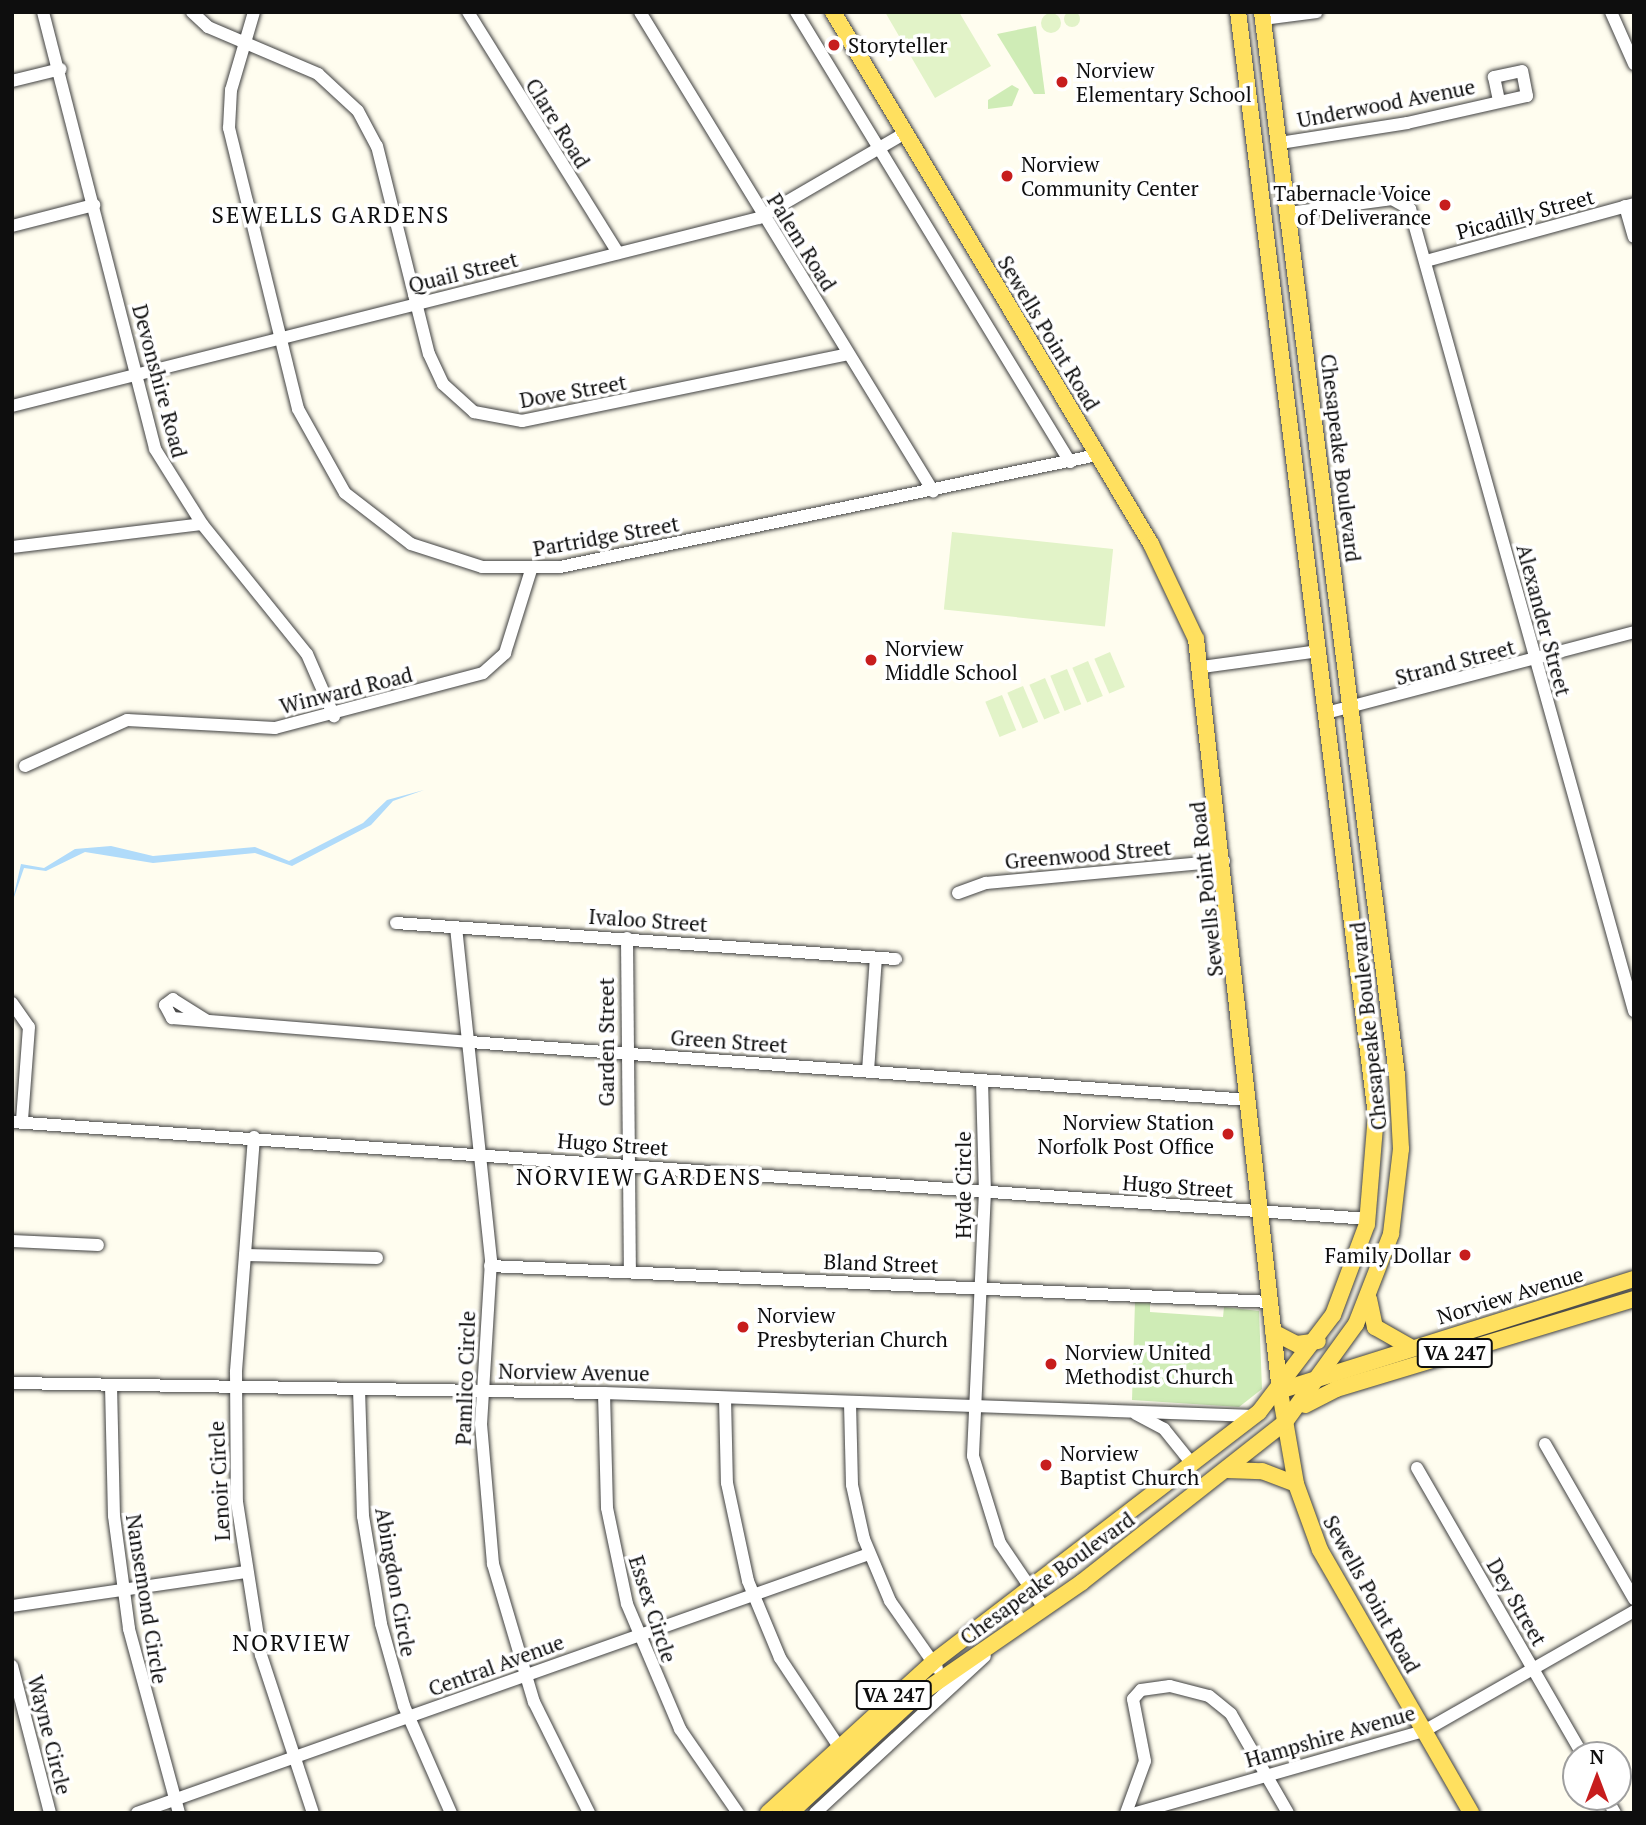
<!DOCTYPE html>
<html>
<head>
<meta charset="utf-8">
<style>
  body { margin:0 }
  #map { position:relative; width:1646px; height:1825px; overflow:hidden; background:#fffdef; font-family:"PT Serif",serif }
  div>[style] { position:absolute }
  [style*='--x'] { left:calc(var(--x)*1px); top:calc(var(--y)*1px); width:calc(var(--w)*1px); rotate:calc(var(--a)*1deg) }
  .green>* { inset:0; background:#cfecb6 }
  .pitch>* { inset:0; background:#e2f3c8; transform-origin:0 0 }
  .round { border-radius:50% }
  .water>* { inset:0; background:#b0dbfa }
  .roads { filter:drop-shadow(0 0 2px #414141) drop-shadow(0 0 2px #414141) }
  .minor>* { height:12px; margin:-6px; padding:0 6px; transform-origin:6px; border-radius:6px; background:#fff }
  .major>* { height:16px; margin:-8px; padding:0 8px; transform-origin:8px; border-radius:8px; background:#ffe05f }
  .dots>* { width:19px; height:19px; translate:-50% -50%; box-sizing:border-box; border:4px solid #fff; border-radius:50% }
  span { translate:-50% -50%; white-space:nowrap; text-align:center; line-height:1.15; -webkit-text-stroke:7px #fff; paint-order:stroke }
  .shield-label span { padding:2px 5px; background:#fff; border:2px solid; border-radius:5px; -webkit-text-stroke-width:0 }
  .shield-label { font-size:19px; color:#0e0e0e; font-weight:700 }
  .poi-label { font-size:21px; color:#0e0e0e }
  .left { translate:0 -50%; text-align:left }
  .right { translate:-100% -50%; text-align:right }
  .street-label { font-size:21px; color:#0e0e0e }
  .neighbourhood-label { font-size:23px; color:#0e0e0e; letter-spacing:2px }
  .frame { position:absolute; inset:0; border:14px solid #0e0e0e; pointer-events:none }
  .north { position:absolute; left:1562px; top:1741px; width:70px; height:70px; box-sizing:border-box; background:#fff; border:2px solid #9f9f9f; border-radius:50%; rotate:0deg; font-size:19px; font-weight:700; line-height:28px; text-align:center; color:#0e0e0e }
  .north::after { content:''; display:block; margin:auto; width:24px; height:32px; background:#c71d1d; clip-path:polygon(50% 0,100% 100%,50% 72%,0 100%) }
</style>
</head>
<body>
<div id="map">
  <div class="green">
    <div style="clip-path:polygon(1036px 26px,1045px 94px,1034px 94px,997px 34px)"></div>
    <div style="clip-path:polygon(1012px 85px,1019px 89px,1012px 106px,988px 109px,988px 100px)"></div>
    <div style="clip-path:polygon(1135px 1302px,1150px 1303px,1150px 1312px,1223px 1317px,1224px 1307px,1259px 1311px,1262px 1389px,1239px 1407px,1132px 1400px)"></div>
  </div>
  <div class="pitch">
    <div class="round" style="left:1064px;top:11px;width:16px;height:16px"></div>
    <div style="clip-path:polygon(885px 12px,959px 12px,991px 66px,935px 98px)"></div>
    <div class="round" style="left:1041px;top:13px;width:20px;height:20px"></div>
    <div style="left:952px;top:532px;width:162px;height:78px;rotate:6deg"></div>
    <div style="left:1110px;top:652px;width:38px;height:17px;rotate:67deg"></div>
    <div style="left:1088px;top:661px;width:38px;height:17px;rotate:67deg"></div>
    <div style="left:1067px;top:669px;width:38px;height:18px;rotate:68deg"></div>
    <div style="left:1045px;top:678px;width:38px;height:17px;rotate:67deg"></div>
    <div style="left:1023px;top:686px;width:39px;height:17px;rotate:67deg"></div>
    <div style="left:1002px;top:695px;width:38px;height:18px;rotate:68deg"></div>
  </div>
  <div class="water">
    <div style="clip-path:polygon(424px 790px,393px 801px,371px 825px,292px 866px,255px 853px,153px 863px,85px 852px,46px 871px,24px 868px,12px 903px,21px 864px,44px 868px,75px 849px,111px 846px,153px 856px,255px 847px,289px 861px,363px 823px,387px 800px)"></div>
  </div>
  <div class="roads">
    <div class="minor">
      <div style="--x:43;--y:12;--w:451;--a:75.6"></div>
      <div style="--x:155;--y:449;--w:89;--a:57.9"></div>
      <div style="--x:202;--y:524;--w:167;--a:51.1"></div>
      <div style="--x:307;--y:654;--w:68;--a:66.5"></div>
      <div style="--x:192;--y:12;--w:22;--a:43"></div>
      <div style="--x:208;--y:27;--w:120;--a:23.1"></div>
      <div style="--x:318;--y:74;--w:54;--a:42.8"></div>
      <div style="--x:358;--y:111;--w:40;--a:62"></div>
      <div style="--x:377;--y:146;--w:214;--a:76"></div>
      <div style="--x:429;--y:354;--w:33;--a:65"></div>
      <div style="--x:443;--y:384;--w:42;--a:42.1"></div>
      <div style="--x:474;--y:412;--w:49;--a:10.6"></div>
      <div style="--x:522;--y:421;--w:333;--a:-11.6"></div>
      <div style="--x:254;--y:12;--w:81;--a:106.4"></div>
      <div style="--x:231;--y:90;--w:38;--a:93"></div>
      <div style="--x:229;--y:128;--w:289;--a:76.2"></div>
      <div style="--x:298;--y:409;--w:96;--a:60.8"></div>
      <div style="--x:345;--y:493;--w:83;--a:37.7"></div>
      <div style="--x:411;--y:544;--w:75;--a:17.9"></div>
      <div style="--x:482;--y:567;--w:78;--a:0"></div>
      <div style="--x:560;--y:567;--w:549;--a:-11.78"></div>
      <div style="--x:468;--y:12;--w:284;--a:58.1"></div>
      <div style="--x:640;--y:12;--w:562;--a:58.55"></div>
      <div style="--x:796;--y:12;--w:527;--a:58.66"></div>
      <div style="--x:1611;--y:12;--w:57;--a:66.1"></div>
      <div style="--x:1263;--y:19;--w:54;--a:-7.4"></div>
      <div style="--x:12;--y:81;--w:50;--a:-13.8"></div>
      <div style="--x:1280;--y:143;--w:129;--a:-8.9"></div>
      <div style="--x:1407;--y:123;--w:123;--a:-12.7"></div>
      <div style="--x:1527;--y:96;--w:25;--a:-101"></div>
      <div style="--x:1522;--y:71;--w:29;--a:168"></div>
      <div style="--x:1494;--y:77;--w:25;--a:78"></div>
      <div style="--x:1625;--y:206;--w:32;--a:74"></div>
      <div style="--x:1289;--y:213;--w:104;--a:-7.7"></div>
      <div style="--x:1392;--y:199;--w:21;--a:29"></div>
      <div style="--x:1410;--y:209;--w:833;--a:74.39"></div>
      <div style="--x:12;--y:226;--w:85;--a:-14.4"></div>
      <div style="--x:1426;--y:261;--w:216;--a:-15.3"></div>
      <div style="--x:12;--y:406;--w:770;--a:-14.13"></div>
      <div style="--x:759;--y:218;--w:169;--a:-30.2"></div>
      <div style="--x:12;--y:547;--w:191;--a:-6.9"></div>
      <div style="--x:1202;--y:667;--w:118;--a:-7.8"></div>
      <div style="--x:1326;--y:713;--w:318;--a:-14.7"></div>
      <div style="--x:25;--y:766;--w:112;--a:-24.3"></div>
      <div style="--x:127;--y:720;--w:148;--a:3.1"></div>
      <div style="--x:275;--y:728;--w:215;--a:-14.8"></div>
      <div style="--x:483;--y:673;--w:30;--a:-42"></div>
      <div style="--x:505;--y:653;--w:87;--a:-72.6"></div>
      <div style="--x:958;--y:893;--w:30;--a:-20"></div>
      <div style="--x:986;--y:883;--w:239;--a:-5.3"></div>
      <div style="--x:396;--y:923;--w:501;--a:4.12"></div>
      <div style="--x:456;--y:927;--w:336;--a:84"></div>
      <div style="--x:491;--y:1261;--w:163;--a:93.5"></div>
      <div style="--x:481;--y:1424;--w:141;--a:85.1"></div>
      <div style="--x:493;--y:1564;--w:144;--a:73.5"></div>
      <div style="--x:534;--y:1702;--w:124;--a:63.6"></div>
      <div style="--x:627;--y:938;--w:334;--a:89.5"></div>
      <div style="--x:12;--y:1003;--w:29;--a:55"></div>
      <div style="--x:29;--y:1027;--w:93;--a:94.3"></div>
      <div style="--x:206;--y:1020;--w:39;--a:-148"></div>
      <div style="--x:173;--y:999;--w:10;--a:143"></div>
      <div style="--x:165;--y:1005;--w:15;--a:62"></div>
      <div style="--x:172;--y:1018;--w:299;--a:4.6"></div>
      <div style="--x:470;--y:1042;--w:781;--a:4.26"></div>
      <div style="--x:868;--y:1071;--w:113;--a:-86"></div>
      <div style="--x:982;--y:1080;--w:111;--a:88.5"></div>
      <div style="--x:985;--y:1191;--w:265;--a:92.6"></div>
      <div style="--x:973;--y:1456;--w:91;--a:72.8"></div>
      <div style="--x:1000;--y:1543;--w:78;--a:55.9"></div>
      <div style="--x:12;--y:1122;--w:1359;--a:4.09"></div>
      <div style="--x:254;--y:1137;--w:236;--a:94.4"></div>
      <div style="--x:236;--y:1372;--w:130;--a:89.6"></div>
      <div style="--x:237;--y:1502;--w:155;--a:81.1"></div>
      <div style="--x:261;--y:1655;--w:166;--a:71.8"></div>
      <div style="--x:12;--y:1241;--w:86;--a:2.7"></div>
      <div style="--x:245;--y:1255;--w:132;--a:1.3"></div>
      <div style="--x:490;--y:1266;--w:781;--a:2.64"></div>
      <div style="--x:12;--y:1383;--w:592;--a:0.97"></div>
      <div style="--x:604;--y:1393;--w:651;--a:2.02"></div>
      <div style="--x:111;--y:1385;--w:131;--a:88.7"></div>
      <div style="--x:114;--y:1516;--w:114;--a:82.4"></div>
      <div style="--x:129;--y:1629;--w:191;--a:74.8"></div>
      <div style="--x:359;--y:1389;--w:127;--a:88.2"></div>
      <div style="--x:363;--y:1516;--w:109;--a:80.5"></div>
      <div style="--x:381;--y:1624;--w:85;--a:74.3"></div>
      <div style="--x:404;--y:1706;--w:117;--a:66.3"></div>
      <div style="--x:604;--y:1393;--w:115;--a:88.5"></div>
      <div style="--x:607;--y:1508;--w:98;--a:78.2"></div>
      <div style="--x:627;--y:1604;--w:136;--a:67"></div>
      <div style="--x:680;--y:1729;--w:102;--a:55.4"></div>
      <div style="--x:725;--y:1398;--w:85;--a:88.7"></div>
      <div style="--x:727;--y:1483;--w:100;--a:77.9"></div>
      <div style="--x:748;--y:1581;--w:83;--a:67.4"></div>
      <div style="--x:780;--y:1658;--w:114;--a:56.4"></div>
      <div style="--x:850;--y:1403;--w:82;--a:88.6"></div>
      <div style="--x:852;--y:1485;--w:55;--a:77.5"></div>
      <div style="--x:864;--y:1539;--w:67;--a:67.2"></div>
      <div style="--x:890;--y:1601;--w:82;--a:55"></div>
      <div style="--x:1136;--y:1414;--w:32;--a:28"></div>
      <div style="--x:1164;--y:1429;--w:46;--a:51.1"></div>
      <div style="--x:1545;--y:1444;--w:179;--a:60.1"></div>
      <div style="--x:1417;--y:1468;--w:332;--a:60"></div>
      <div style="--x:12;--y:1606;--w:235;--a:-8.3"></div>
      <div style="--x:12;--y:1666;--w:152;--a:75.5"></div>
      <div style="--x:1606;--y:1797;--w:18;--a:61"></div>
      <div style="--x:137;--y:1813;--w:776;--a:-19.49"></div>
      <div style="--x:815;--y:1813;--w:231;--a:-42.7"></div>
      <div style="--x:1126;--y:1813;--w:55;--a:-69.9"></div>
      <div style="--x:1145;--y:1761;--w:63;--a:-101"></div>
      <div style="--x:1133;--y:1699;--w:12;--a:-48"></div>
      <div style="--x:1141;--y:1690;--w:29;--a:-8"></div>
      <div style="--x:1170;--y:1686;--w:40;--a:14.4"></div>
      <div style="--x:1209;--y:1696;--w:28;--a:39"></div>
      <div style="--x:1231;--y:1714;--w:114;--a:60.1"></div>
      <div style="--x:1136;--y:1813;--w:299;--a:-15.9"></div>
      <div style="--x:1424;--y:1731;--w:242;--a:-29.7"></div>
    </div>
    <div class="major">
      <div style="--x:833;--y:12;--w:620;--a:59.13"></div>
      <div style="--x:1151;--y:544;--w:105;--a:64.7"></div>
      <div style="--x:1196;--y:639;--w:758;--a:83.63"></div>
      <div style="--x:1280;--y:1392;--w:93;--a:80.1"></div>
      <div style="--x:1296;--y:1484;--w:70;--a:70"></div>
      <div style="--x:1320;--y:1550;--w:303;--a:60.1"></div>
      <div style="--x:1369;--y:1299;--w:29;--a:78"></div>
      <div style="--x:1375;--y:1327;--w:40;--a:29.7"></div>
      <div style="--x:1273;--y:1332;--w:27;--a:27"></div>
      <div style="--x:1297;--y:1344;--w:21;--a:-8"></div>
      <div style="--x:1285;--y:1389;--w:366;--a:-17.5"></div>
      <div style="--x:1305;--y:1405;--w:35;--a:-27"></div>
      <div style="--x:1336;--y:1389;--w:311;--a:-16.8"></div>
      <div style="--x:1227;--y:1470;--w:35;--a:2"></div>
      <div style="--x:1262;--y:1471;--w:36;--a:21"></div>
      <div style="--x:768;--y:1813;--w:222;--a:-42.4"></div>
      <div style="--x:932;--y:1663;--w:412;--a:-37.5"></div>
      <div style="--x:1259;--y:1412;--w:122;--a:-52.7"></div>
      <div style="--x:1333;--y:1315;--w:97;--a:-69.5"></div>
      <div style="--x:1367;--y:1224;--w:109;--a:-85.3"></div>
      <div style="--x:1376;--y:1115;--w:1112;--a:-97.13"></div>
      <div style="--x:790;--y:1813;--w:173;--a:-42.7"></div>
      <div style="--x:917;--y:1696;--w:201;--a:-34.6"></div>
      <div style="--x:1082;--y:1582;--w:258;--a:-38.2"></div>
      <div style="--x:1285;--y:1422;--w:121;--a:-54.1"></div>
      <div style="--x:1356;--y:1324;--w:97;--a:-68.7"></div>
      <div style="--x:1391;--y:1234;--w:86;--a:-83.3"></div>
      <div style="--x:1401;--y:1149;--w:74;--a:-93.1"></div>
      <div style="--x:1397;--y:1075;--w:1072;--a:-97.24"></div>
    </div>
  </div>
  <div class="dots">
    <div style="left:834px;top:45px;background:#c71d1d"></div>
    <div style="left:1062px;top:82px;background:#c71d1d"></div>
    <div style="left:1007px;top:176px;background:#c71d1d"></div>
    <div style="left:1445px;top:205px;background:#c71d1d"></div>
    <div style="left:871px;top:660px;background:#c71d1d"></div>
    <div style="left:1228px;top:1134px;background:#c71d1d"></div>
    <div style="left:1465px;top:1255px;background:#c71d1d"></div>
    <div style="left:743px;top:1327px;background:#c71d1d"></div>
    <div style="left:1051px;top:1364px;background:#c71d1d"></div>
    <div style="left:1046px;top:1465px;background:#c71d1d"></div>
  </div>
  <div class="shield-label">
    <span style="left:1455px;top:1353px">VA 247</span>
    <span style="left:894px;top:1695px">VA 247</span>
  </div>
  <div class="poi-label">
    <span class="left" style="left:848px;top:45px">Storyteller</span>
    <span class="left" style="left:1076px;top:82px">Norview<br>Elementary School</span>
    <span class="left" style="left:1021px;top:176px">Norview<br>Community Center</span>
    <span class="right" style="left:1431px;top:205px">Tabernacle Voice<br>of Deliverance</span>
    <span class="left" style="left:885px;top:660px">Norview<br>Middle School</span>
    <span class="right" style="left:1214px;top:1134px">Norview Station<br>Norfolk Post Office</span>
    <span class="right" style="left:1451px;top:1255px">Family Dollar</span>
    <span class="left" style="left:757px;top:1327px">Norview<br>Presbyterian Church</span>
    <span class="left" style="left:1065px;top:1364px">Norview United<br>Methodist Church</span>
    <span class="left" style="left:1060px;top:1465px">Norview<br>Baptist Church</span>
  </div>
  <div class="street-label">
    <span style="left:1386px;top:103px;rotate:-11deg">Underwood Avenue</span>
    <span style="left:558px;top:123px;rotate:58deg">Clare Road</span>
    <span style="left:1525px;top:214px;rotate:-15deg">Picadilly Street</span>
    <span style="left:802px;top:242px;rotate:58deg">Palem Road</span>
    <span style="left:463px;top:272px;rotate:-14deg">Quail Street</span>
    <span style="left:1049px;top:333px;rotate:59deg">Sewells Point Road</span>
    <span style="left:160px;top:381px;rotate:75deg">Devonshire Road</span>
    <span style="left:573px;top:391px;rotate:-10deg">Dove Street</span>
    <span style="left:1341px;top:458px;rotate:83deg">Chesapeake Boulevard</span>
    <span style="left:606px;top:536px;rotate:-10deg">Partridge Street</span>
    <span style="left:1544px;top:620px;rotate:75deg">Alexander Street</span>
    <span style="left:1455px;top:662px;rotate:-15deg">Strand Street</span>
    <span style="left:346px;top:690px;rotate:-14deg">Winward Road</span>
    <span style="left:1088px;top:854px;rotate:-5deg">Greenwood Street</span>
    <span style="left:1206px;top:889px;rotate:-96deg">Sewells Point Road</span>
    <span style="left:648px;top:920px;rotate:4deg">Ivaloo Street</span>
    <span style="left:1368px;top:1026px;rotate:-96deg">Chesapeake Boulevard</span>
    <span style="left:729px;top:1041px;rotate:4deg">Green Street</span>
    <span style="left:606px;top:1042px;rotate:-90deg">Garden Street</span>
    <span style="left:613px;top:1144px;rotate:4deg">Hugo Street</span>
    <span style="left:963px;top:1185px;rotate:-90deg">Hyde Circle</span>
    <span style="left:1178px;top:1186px;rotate:4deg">Hugo Street</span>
    <span style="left:881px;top:1263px;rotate:2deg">Bland Street</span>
    <span style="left:1510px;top:1295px;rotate:-17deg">Norview Avenue</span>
    <span style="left:574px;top:1372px;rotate:1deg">Norview Avenue</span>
    <span style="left:465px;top:1378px;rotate:-88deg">Pamlico Circle</span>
    <span style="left:219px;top:1481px;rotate:-93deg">Lenoir Circle</span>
    <span style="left:1047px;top:1578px;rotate:-36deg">Chesapeake Boulevard</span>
    <span style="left:396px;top:1582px;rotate:80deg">Abingdon Circle</span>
    <span style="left:1372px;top:1594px;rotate:61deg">Sewells Point Road</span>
    <span style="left:147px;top:1599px;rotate:81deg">Nansemond Circle</span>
    <span style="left:1517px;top:1602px;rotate:60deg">Dey Street</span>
    <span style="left:653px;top:1609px;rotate:72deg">Essex Circle</span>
    <span style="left:496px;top:1665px;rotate:-20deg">Central Avenue</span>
    <span style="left:50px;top:1735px;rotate:76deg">Wayne Circle</span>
    <span style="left:1330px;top:1736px;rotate:-16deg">Hampshire Avenue</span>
  </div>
  <div class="neighbourhood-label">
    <span style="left:331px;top:215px">SEWELLS GARDENS</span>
    <span style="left:639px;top:1177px">NORVIEW GARDENS</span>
    <span style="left:292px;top:1643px">NORVIEW</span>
  </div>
  <div class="frame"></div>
  <div class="north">N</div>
</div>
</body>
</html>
